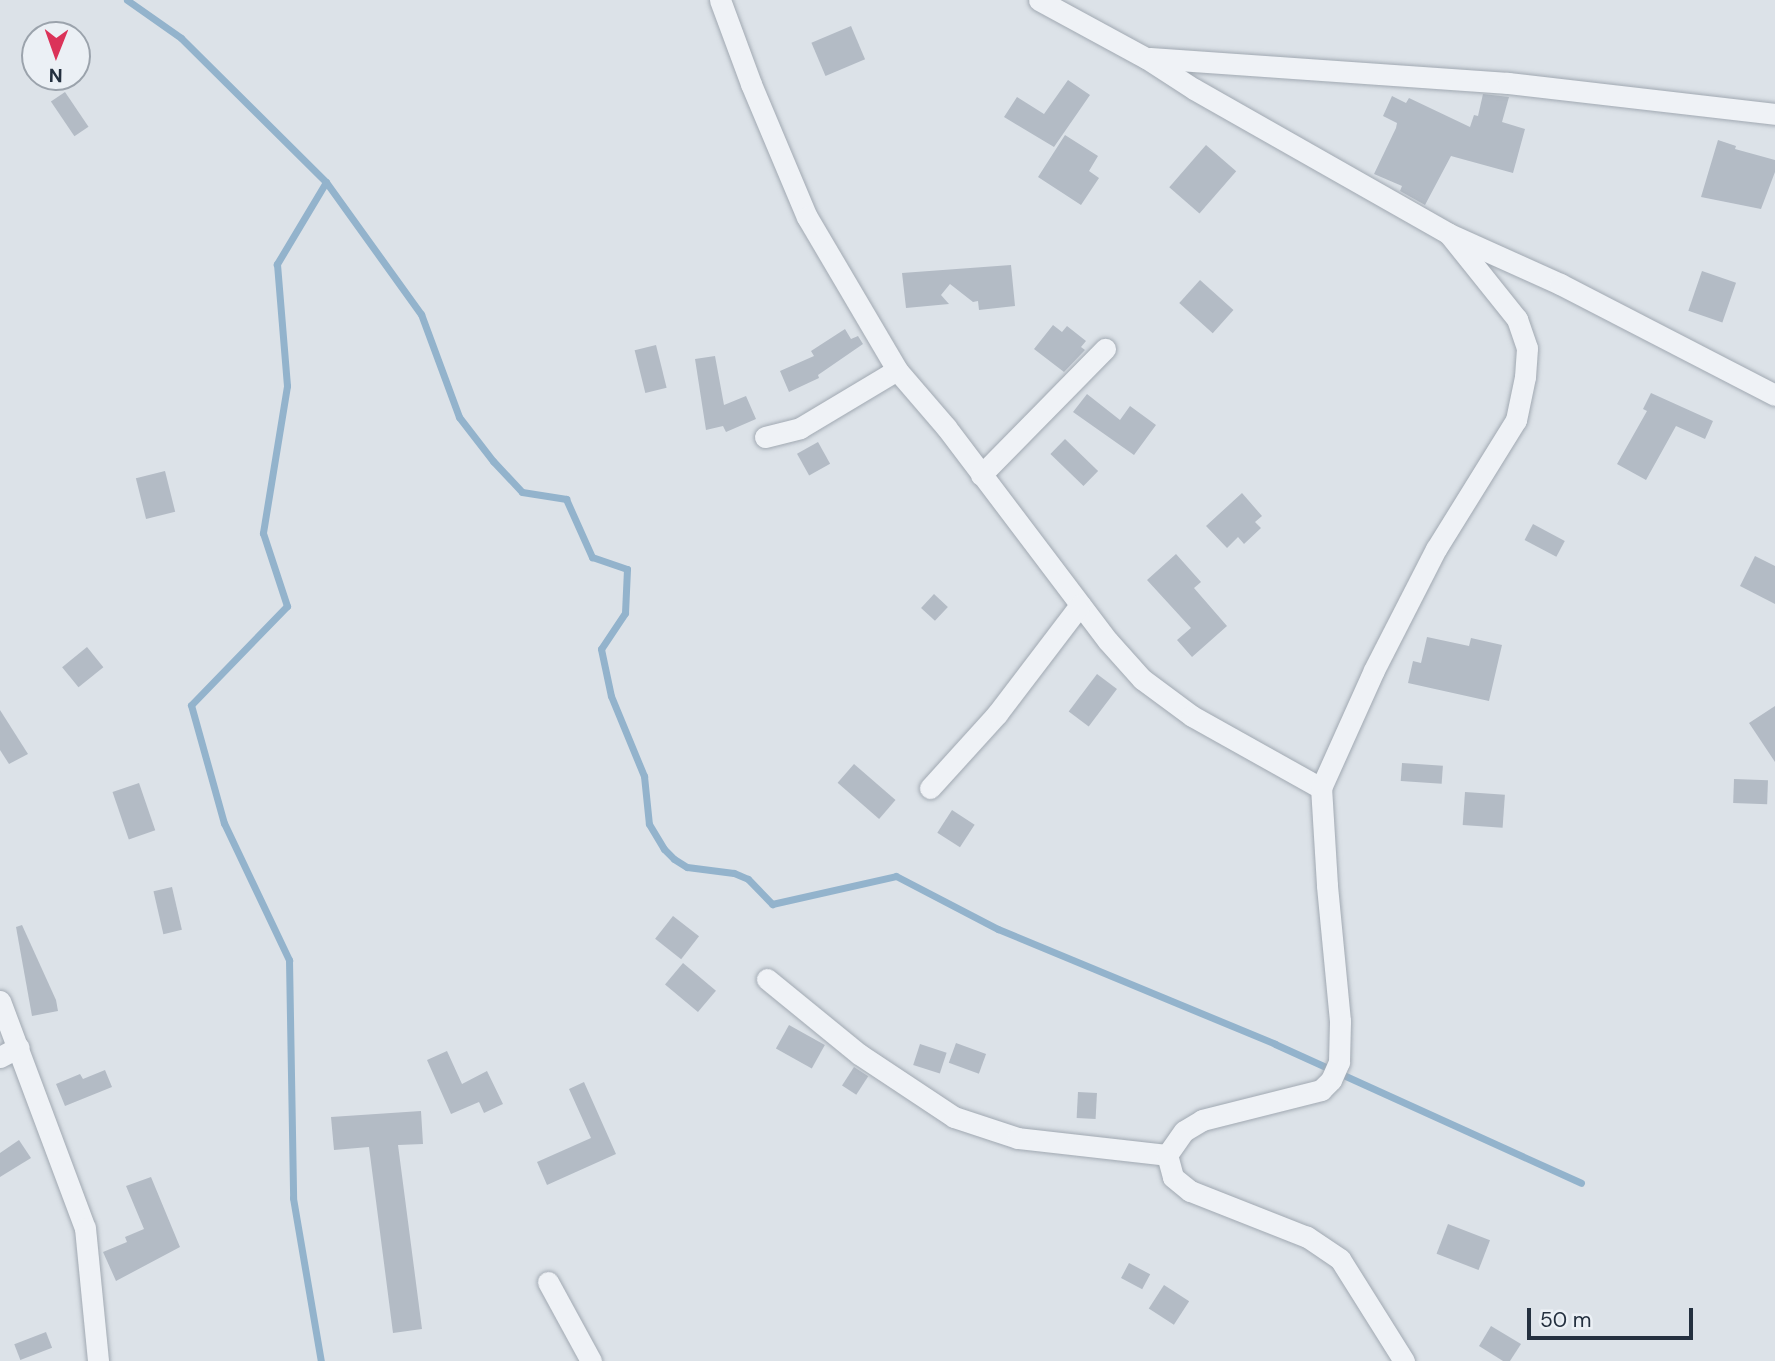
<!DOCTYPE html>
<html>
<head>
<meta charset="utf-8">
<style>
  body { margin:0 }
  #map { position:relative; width:1775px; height:1361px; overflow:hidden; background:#dce2e8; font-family:"DM Sans",sans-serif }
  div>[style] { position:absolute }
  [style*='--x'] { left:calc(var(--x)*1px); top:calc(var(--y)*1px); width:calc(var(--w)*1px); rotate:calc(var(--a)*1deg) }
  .stream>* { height:7px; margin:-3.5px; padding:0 3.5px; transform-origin:3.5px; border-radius:3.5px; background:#93b3cc }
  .building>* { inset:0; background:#b3bbc5; transform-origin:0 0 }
  .roads { filter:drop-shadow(0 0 2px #a1a9b2) drop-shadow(0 0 2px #a1a9b2) }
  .street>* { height:21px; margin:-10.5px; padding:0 10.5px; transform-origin:10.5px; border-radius:10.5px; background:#eff2f6 }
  span { translate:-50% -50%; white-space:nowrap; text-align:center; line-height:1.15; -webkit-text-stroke:5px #ebf0f5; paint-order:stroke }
  .north { position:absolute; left:21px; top:21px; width:70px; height:70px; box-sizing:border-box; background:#ebf0f5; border:2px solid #9ba3ac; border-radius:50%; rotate:181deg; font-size:19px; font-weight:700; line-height:28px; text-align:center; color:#24303f }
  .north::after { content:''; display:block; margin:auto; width:24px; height:32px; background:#db3359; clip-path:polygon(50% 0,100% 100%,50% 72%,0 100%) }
  .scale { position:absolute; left:1527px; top:1308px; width:166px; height:32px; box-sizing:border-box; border:4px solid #24303f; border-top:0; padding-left:9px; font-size:21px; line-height:24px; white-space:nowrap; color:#24303f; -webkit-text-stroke:5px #ebf0f5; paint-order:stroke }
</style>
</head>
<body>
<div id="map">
  <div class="stream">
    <div style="--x:127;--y:0;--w:66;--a:35.1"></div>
    <div style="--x:181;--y:38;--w:204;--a:44.8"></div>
    <div style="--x:326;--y:182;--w:96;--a:120.9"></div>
    <div style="--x:277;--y:264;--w:122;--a:85.3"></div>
    <div style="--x:287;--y:386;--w:149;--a:99.3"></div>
    <div style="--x:263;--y:533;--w:77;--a:71.8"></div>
    <div style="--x:287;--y:606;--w:138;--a:134.1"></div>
    <div style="--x:191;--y:705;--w:123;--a:74.4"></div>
    <div style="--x:224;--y:823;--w:152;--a:64.6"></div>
    <div style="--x:289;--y:960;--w:238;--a:89"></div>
    <div style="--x:293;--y:1198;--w:165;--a:80.3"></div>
    <div style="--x:326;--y:182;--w:163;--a:54.3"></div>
    <div style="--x:421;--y:314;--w:110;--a:69.7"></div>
    <div style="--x:459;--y:417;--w:56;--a:52.3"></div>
    <div style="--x:493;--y:461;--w:42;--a:46.9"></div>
    <div style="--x:522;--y:492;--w:45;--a:9"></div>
    <div style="--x:566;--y:499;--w:64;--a:65.9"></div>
    <div style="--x:592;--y:557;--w:37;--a:19"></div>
    <div style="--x:627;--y:569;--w:44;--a:92.6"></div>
    <div style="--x:625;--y:613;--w:43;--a:123.7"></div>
    <div style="--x:601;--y:649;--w:48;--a:78"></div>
    <div style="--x:611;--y:696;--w:87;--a:67.6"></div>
    <div style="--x:644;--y:776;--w:48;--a:84.1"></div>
    <div style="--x:649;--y:824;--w:29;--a:59"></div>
    <div style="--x:664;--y:849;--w:14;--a:45"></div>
    <div style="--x:674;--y:859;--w:15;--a:32"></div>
    <div style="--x:687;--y:867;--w:47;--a:7.3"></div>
    <div style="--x:734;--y:873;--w:15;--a:23"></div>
    <div style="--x:748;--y:879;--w:35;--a:46"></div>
    <div style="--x:772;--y:904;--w:127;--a:-12.7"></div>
    <div style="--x:896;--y:876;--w:115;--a:27.5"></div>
    <div style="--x:998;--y:929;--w:300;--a:22.5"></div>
    <div style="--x:1275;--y:1044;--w:336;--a:24.4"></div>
  </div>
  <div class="building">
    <div style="left:851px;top:26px;width:36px;height:43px;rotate:67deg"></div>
    <div style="clip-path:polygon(1068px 80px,1090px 95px,1054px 147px,1004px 117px,1017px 97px,1044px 114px)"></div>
    <div style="left:65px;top:92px;width:42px;height:17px;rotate:56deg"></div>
    <div style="clip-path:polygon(1483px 94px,1509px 97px,1502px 122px,1525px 129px,1513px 173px,1451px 156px,1425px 205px,1400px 191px,1402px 186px,1374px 174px,1396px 128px,1397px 123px,1383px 116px,1392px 96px,1406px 103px,1409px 98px,1470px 127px,1474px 115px,1478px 116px)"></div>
    <div style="clip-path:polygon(1065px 135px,1098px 156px,1089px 171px,1099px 178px,1081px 205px,1038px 177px)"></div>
    <div style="clip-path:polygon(1718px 140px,1736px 146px,1735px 149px,1775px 160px,1775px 172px,1761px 209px,1701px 197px)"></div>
    <div style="left:1206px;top:145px;width:40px;height:56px;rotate:41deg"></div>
    <div style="clip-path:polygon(1011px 265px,1015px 306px,979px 310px,978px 301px,973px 302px,950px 284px,941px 295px,949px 304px,906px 308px,902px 273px)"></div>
    <div style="left:1702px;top:271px;width:36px;height:42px;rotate:19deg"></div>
    <div style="left:1200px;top:280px;width:45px;height:31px;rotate:42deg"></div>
    <div style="clip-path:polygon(1053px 325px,1062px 332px,1067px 326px,1086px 341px,1081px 347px,1085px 350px,1064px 372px,1034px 349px)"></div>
    <div style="clip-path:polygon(845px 329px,851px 339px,858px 336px,863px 344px,818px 375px,819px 378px,789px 392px,780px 371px,814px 356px,811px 351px)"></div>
    <div style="left:656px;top:345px;width:44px;height:22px;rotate:76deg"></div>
    <div style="clip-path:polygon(715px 356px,724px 405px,746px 396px,756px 419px,726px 432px,723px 426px,706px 430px,695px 359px)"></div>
    <div style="clip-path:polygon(1651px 393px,1713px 421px,1705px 439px,1676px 426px,1646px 480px,1617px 464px,1647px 411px,1643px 409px)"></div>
    <div style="clip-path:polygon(1087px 394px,1120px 420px,1130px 406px,1156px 425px,1134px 455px,1073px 412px)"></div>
    <div style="left:1065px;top:439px;width:46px;height:21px;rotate:44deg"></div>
    <div style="left:818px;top:442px;width:25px;height:24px;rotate:61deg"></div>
    <div style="left:165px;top:471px;width:42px;height:30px;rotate:76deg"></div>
    <div style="clip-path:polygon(1242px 493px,1262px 516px,1255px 522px,1261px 528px,1244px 544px,1238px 537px,1227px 548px,1206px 526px)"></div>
    <div style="left:1533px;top:524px;width:36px;height:18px;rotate:28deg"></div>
    <div style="clip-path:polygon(1176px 554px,1201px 582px,1194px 588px,1227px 626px,1192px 657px,1177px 640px,1191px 628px,1147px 580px)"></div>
    <div style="clip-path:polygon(1755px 556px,1775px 566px,1775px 604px,1740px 586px)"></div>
    <div style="left:934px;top:594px;width:19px;height:19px;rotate:43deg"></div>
    <div style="clip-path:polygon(1427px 637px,1469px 646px,1471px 638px,1502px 645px,1489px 701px,1408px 683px,1413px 661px,1421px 663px)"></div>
    <div style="left:87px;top:647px;width:26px;height:32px;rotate:51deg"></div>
    <div style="left:1097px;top:674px;width:25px;height:47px;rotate:37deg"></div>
    <div style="clip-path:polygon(1775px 706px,1775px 762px,1749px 723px)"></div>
    <div style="clip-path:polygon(0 710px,28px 754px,9px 764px,0 750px)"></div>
    <div style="left:1402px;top:763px;width:41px;height:18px;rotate:4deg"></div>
    <div style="left:854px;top:764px;width:55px;height:25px;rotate:41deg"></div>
    <div style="left:1734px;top:779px;width:34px;height:24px;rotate:2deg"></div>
    <div style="left:139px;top:783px;width:50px;height:28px;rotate:71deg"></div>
    <div style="left:1465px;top:792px;width:40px;height:33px;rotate:4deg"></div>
    <div style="left:952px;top:810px;width:27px;height:27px;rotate:33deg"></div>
    <div style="left:172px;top:887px;width:44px;height:19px;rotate:77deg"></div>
    <div style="left:673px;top:916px;width:33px;height:29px;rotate:38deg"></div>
    <div style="clip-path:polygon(22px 925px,56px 1000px,58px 1011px,32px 1016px,16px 927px)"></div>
    <div style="left:683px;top:963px;width:43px;height:28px;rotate:40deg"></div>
    <div style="left:789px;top:1025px;width:41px;height:27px;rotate:29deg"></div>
    <div style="left:956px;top:1043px;width:32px;height:21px;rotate:20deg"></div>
    <div style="left:920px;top:1044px;width:28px;height:22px;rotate:18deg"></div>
    <div style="clip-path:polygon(447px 1051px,462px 1084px,487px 1071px,503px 1104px,484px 1113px,479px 1102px,451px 1114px,427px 1060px)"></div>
    <div style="left:854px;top:1067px;width:17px;height:22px;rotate:33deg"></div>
    <div style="clip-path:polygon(105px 1070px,112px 1087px,65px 1106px,56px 1084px,80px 1074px,83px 1079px)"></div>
    <div style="clip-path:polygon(584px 1082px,616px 1154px,547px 1185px,537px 1162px,591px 1138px,569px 1089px)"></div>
    <div style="left:1078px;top:1092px;width:19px;height:26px;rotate:3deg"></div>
    <div style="clip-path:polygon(421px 1111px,423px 1144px,398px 1145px,422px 1329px,393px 1333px,369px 1147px,334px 1150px,331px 1117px)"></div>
    <div style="clip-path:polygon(19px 1140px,31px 1158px,0 1177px,0 1153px)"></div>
    <div style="clip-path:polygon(151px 1177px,180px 1247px,116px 1281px,103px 1252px,127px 1242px,125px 1237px,144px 1229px,126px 1186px)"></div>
    <div style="left:1448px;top:1224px;width:45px;height:32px;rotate:21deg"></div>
    <div style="left:1129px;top:1263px;width:24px;height:17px;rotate:28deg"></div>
    <div style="left:1164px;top:1285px;width:30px;height:28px;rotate:33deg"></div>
    <div style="clip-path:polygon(1491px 1326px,1521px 1344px,1510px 1361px,1503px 1361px,1479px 1346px)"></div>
    <div style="left:46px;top:1332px;width:17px;height:34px;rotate:69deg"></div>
  </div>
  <div class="roads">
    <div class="street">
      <div style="--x:720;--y:0;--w:90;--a:69.7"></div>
      <div style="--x:751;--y:84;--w:144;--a:67.2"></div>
      <div style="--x:807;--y:217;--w:178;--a:59.5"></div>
      <div style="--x:897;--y:370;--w:75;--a:49.3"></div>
      <div style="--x:946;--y:427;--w:268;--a:52.9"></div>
      <div style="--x:1108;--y:641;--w:51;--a:48.2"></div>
      <div style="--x:1142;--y:679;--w:62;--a:36.5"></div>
      <div style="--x:1192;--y:716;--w:148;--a:29.2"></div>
      <div style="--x:1039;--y:0;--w:122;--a:28.5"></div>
      <div style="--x:1146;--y:58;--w:57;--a:32.9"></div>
      <div style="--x:1194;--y:89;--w:293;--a:29.6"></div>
      <div style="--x:1449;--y:234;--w:122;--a:24.2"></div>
      <div style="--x:1560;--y:284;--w:242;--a:27.3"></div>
      <div style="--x:1150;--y:58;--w:359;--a:4"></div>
      <div style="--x:1508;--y:83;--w:269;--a:6.6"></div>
      <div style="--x:765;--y:437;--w:36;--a:-14"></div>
      <div style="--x:800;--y:428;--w:113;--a:-30.9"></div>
      <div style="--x:981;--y:475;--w:177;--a:-45.5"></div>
      <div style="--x:930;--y:788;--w:100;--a:-47.8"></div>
      <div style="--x:997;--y:714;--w:137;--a:-52.7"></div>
      <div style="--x:767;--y:979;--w:119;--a:39.2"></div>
      <div style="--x:859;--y:1054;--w:114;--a:33.6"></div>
      <div style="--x:954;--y:1117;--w:67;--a:18.2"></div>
      <div style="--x:1018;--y:1138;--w:150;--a:6.5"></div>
      <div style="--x:0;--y:1001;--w:242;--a:69.5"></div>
      <div style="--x:85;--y:1228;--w:134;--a:84.4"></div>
      <div style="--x:0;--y:1057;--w:21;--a:-28"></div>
      <div style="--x:548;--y:1282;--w:90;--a:61.4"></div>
      <div style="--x:1404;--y:1361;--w:120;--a:-122.1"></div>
      <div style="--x:1340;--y:1259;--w:40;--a:-146"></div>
      <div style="--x:1307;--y:1237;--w:126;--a:-158.5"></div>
      <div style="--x:1190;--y:1191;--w:22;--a:-141"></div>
      <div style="--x:1173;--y:1177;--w:23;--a:-105"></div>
      <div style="--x:1167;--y:1155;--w:29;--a:-55"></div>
      <div style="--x:1184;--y:1131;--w:21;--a:-31"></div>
      <div style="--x:1202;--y:1120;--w:123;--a:-14.1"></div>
      <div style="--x:1321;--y:1090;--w:14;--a:-45"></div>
      <div style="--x:1331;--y:1080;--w:20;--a:-66"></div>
      <div style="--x:1339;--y:1062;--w:41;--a:-88.6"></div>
      <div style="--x:1340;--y:1021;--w:137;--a:-95.5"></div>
      <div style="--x:1327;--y:885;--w:97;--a:-93.5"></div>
      <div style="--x:1321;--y:788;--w:129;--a:-65.8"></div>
      <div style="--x:1374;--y:670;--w:136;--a:-62.9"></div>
      <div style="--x:1436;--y:549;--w:152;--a:-58.2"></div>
      <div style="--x:1516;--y:420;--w:44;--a:-78.2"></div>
      <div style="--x:1525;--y:377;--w:29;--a:-86"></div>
      <div style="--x:1527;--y:348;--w:31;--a:-109"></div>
      <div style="--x:1517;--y:319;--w:109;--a:-128.7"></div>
    </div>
  </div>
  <div class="north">N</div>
  <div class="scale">50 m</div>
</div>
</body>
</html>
